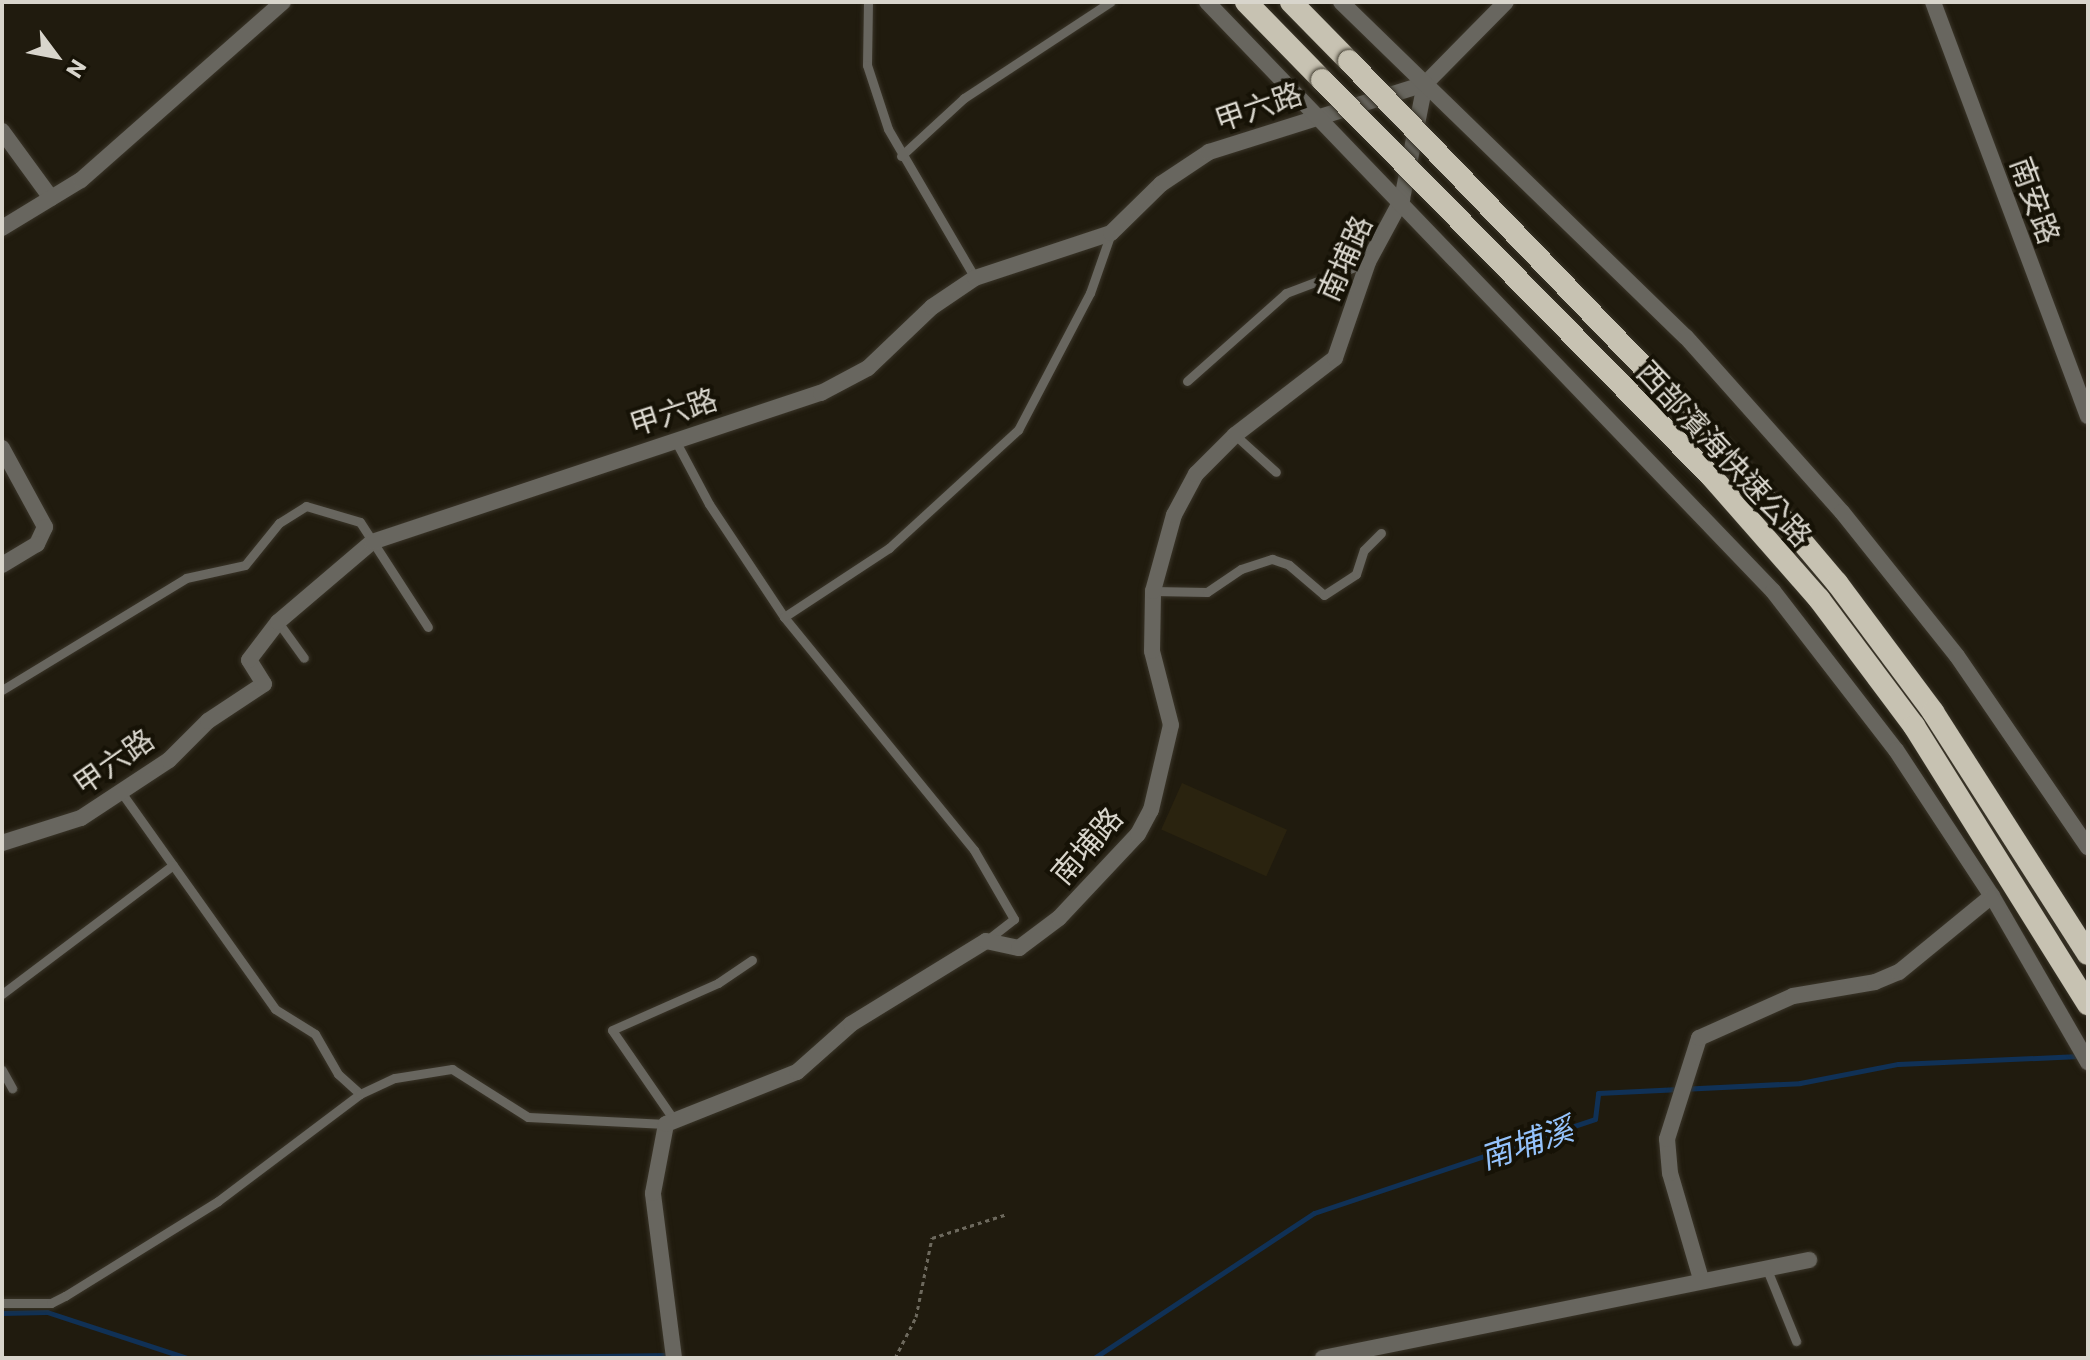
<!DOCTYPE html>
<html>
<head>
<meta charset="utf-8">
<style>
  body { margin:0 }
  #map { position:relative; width:2090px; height:1360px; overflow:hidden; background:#201b0e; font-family:Commissioner,"Noto Sans TC",sans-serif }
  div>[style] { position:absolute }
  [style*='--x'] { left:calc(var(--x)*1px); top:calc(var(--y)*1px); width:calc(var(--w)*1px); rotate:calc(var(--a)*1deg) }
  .built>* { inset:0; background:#2a230f; transform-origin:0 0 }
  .stream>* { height:5px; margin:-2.5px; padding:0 2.5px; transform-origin:2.5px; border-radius:2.5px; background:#103156 }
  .path>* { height:3px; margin-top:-1.5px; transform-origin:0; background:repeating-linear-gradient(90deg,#6d695d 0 4px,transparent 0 8px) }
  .roads { filter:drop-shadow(0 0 2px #3a3529) drop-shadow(0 0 2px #3a3529) }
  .service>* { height:9px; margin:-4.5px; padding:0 4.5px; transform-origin:4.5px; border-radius:4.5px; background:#68665f }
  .minor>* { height:16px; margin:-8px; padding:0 8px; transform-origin:8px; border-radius:8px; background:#68665f }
  .tertiary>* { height:16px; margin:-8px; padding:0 8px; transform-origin:8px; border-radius:8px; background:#68665f }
  .trunk>* { height:22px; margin:-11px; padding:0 11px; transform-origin:11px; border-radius:11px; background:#c7c2b2 }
  .bridges { filter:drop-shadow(0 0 2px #3a3529) drop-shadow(0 0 2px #3a3529) }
  .trunk-bridge>* { height:22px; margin:-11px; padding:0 11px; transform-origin:11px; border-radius:11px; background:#c7c2b2 }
  span { translate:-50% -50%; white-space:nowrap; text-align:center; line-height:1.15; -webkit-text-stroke:8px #161206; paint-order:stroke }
  .street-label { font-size:30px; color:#d8d5cc }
  .water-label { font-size:32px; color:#94c2fb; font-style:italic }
  .frame { position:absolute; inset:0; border:4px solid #d8d5cc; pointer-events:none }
  .north { position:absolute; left:16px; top:16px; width:80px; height:80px; -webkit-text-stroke:6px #161206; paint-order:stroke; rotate:122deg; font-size:22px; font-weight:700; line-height:32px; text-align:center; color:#d8d5cc }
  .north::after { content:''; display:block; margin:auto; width:28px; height:36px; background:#d8d5cc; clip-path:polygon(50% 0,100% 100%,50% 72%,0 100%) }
</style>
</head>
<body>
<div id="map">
  <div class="built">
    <div style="left:1182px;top:783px;width:115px;height:51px;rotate:24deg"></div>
  </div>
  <div class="stream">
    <div style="--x:2;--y:1313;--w:45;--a:-1.3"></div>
    <div style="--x:47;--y:1312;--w:147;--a:18.2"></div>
    <div style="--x:449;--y:1358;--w:223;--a:-0.8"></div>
    <div style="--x:1094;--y:1358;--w:263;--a:-33.4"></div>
    <div style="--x:1314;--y:1213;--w:296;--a:-18.5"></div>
    <div style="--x:1595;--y:1119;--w:26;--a:-83"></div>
    <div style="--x:1598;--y:1093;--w:202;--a:-2.8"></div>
    <div style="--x:1800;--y:1083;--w:100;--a:-11"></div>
    <div style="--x:1898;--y:1064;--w:181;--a:-2.5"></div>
  </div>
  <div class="path">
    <div style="--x:895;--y:1358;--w:46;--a:-62.9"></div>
    <div style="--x:916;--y:1317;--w:81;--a:-78.6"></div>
    <div style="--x:932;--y:1238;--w:79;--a:-17.7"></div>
  </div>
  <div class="roads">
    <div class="service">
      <div style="--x:868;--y:2;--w:63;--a:90.9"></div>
      <div style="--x:867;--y:65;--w:67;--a:71.8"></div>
      <div style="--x:888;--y:129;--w:173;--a:59.7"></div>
      <div style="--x:901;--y:156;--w:86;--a:-42.6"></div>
      <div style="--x:964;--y:98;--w:175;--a:-33.3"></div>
      <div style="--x:1187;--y:381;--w:132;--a:-41.6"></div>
      <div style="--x:1286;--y:293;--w:88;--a:-20.7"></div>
      <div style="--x:1235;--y:435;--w:55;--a:42.1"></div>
      <div style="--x:675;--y:440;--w:72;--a:62"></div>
      <div style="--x:709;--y:504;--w:136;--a:56.4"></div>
      <div style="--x:784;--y:617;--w:301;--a:50.8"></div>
      <div style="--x:974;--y:850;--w:80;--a:59.9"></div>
      <div style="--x:1014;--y:919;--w:36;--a:142"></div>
      <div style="--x:1153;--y:591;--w:54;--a:1.1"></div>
      <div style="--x:1207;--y:592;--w:41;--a:-34.1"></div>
      <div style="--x:1241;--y:569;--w:33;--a:-18"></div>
      <div style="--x:1272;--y:559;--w:18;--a:19"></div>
      <div style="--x:1289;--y:565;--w:46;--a:40.6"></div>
      <div style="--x:1324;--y:595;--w:38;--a:-33"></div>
      <div style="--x:1356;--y:574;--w:25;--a:-72"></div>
      <div style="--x:1364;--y:550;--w:24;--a:-45"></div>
      <div style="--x:784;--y:617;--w:126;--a:-33.3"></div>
      <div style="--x:889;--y:548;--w:175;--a:-42.5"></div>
      <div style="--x:1018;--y:430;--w:155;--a:-62.3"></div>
      <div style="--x:1090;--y:293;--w:64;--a:-70.7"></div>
      <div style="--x:278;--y:622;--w:44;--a:54.2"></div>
      <div style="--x:2;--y:690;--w:215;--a:-31.3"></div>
      <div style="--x:186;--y:578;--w:60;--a:-12.4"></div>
      <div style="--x:245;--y:565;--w:54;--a:-51"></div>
      <div style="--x:279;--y:523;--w:32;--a:-32"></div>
      <div style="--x:306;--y:506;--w:56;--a:16.5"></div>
      <div style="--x:360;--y:522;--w:125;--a:57.1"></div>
      <div style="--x:121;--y:792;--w:266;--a:54.6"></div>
      <div style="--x:275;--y:1009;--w:47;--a:32"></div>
      <div style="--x:315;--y:1034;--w:46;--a:60.1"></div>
      <div style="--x:338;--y:1074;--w:30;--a:42"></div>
      <div style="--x:2;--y:994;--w:214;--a:-37"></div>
      <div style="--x:2;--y:1070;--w:21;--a:61"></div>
      <div style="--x:674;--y:1120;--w:109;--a:-124.6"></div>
      <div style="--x:612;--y:1030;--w:116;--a:-23.9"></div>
      <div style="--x:718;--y:983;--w:41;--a:-34.1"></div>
      <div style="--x:1766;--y:1267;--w:80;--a:67.9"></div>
      <div style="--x:2;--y:1303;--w:49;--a:0"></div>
      <div style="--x:51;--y:1303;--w:16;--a:-27"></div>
      <div style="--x:65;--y:1296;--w:180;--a:-31.8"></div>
      <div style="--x:218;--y:1201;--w:178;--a:-37"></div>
      <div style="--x:360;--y:1094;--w:38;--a:-25"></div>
      <div style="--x:395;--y:1078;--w:58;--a:-9"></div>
      <div style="--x:452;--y:1069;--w:90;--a:32.3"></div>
      <div style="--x:528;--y:1117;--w:138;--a:2.9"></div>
    </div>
    <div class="minor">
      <div style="--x:2;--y:131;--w:83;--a:53.8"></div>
      <div style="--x:2;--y:228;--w:92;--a:-31.3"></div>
      <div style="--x:81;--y:180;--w:269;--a:-41.4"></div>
      <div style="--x:2;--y:448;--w:90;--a:61.4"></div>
      <div style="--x:45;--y:527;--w:19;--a:115"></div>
      <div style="--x:37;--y:544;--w:41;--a:149"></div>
      <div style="--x:2;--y:843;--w:83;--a:-17.6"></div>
      <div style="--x:81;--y:818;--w:105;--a:-33.4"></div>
      <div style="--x:169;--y:760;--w:55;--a:-45"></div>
      <div style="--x:208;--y:721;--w:67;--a:-33.5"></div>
      <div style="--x:264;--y:684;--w:28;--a:-122"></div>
      <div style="--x:249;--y:660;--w:48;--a:-52.7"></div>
      <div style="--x:278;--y:622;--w:123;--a:-40.4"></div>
      <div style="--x:372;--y:542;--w:473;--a:-18.4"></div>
      <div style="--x:821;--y:393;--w:53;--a:-28"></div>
      <div style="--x:868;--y:368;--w:88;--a:-43.6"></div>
      <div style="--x:932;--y:307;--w:52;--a:-34"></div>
      <div style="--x:975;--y:278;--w:143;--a:-18.3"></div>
      <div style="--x:1111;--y:233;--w:70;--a:-44.4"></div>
      <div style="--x:1161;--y:184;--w:58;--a:-33.7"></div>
      <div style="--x:1209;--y:152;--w:226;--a:-17.5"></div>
      <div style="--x:1701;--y:1279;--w:110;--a:-106.3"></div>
      <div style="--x:1670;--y:1173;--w:34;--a:-95"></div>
      <div style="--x:1667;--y:1139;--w:106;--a:-72.4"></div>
      <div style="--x:1699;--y:1038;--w:103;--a:-24.1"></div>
      <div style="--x:1793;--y:996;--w:83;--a:-9.7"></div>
      <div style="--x:1875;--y:982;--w:26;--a:-23"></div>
      <div style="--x:1899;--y:972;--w:120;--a:-39.3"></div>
      <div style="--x:674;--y:1358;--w:166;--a:-97.3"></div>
      <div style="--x:653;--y:1193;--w:70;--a:-79.3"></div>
      <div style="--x:666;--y:1124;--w:141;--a:-21.7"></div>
      <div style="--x:797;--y:1072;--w:72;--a:-41.6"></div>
      <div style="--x:851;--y:1024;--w:158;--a:-31.6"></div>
      <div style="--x:986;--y:941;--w:34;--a:12"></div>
      <div style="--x:1019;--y:948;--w:50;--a:-36.9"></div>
      <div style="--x:1059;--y:918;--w:115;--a:-46.8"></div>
      <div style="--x:1138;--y:834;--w:27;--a:-62"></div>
      <div style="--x:1151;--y:810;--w:87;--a:-76.8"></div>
      <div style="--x:1171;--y:725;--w:76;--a:-104.4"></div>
      <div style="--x:1152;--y:651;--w:60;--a:-89"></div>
      <div style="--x:1153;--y:591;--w:79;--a:-74.6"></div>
      <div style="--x:1174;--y:515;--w:47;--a:-61.8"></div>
      <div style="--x:1196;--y:474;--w:55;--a:-45"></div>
      <div style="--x:1235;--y:435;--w:126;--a:-37.6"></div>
      <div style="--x:1335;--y:358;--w:102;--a:-71"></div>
      <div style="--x:1368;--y:262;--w:72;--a:-61.6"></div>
      <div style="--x:1402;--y:199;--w:117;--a:-78.7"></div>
      <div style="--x:1425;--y:84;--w:115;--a:-45.4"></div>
      <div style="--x:1323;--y:1358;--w:496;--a:-11.4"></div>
    </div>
    <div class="tertiary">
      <div style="--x:1207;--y:2;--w:817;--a:46.14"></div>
      <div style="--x:1773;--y:591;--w:201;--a:52.3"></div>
      <div style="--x:1896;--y:750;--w:175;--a:56.7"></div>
      <div style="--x:1992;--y:896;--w:192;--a:60"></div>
      <div style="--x:1341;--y:2;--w:481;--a:44.2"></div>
      <div style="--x:1686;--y:337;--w:234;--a:48.3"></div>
      <div style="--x:1842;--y:512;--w:184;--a:51.4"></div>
      <div style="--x:1957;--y:656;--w:232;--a:55.6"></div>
      <div style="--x:1933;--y:2;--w:442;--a:69.5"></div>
    </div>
    <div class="trunk">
      <div style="--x:1246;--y:2;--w:109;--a:45.7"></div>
      <div style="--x:1291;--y:2;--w:83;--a:45.5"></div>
    </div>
  </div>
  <div class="bridges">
    <div class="trunk-bridge">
      <div style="--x:1349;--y:61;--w:554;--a:46.1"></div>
      <div style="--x:1733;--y:460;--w:161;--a:49.8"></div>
      <div style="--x:1837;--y:583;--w:161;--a:53.3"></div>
      <div style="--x:1933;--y:712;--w:287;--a:57.4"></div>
      <div style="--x:1322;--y:80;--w:555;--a:45.51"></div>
      <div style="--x:1711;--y:476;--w:164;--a:48.7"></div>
      <div style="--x:1819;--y:599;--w:159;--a:53.2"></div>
      <div style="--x:1914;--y:726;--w:328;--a:58"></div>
    </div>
  </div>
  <div class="street-label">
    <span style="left:1258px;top:106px;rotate:-19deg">甲六路</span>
    <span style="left:2036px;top:200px;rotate:70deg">南安路</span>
    <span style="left:1344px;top:258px;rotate:-66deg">南埔路</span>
    <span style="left:673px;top:411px;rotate:-18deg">甲六路</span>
    <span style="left:1725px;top:453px;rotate:47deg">西部濱海快速公路</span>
    <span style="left:113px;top:761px;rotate:-35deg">甲六路</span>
    <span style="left:1086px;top:845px;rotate:-49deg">南埔路</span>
  </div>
  <div class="water-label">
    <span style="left:1526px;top:1142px;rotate:-19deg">南埔溪</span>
  </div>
  <div class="frame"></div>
  <div class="north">N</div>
</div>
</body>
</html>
